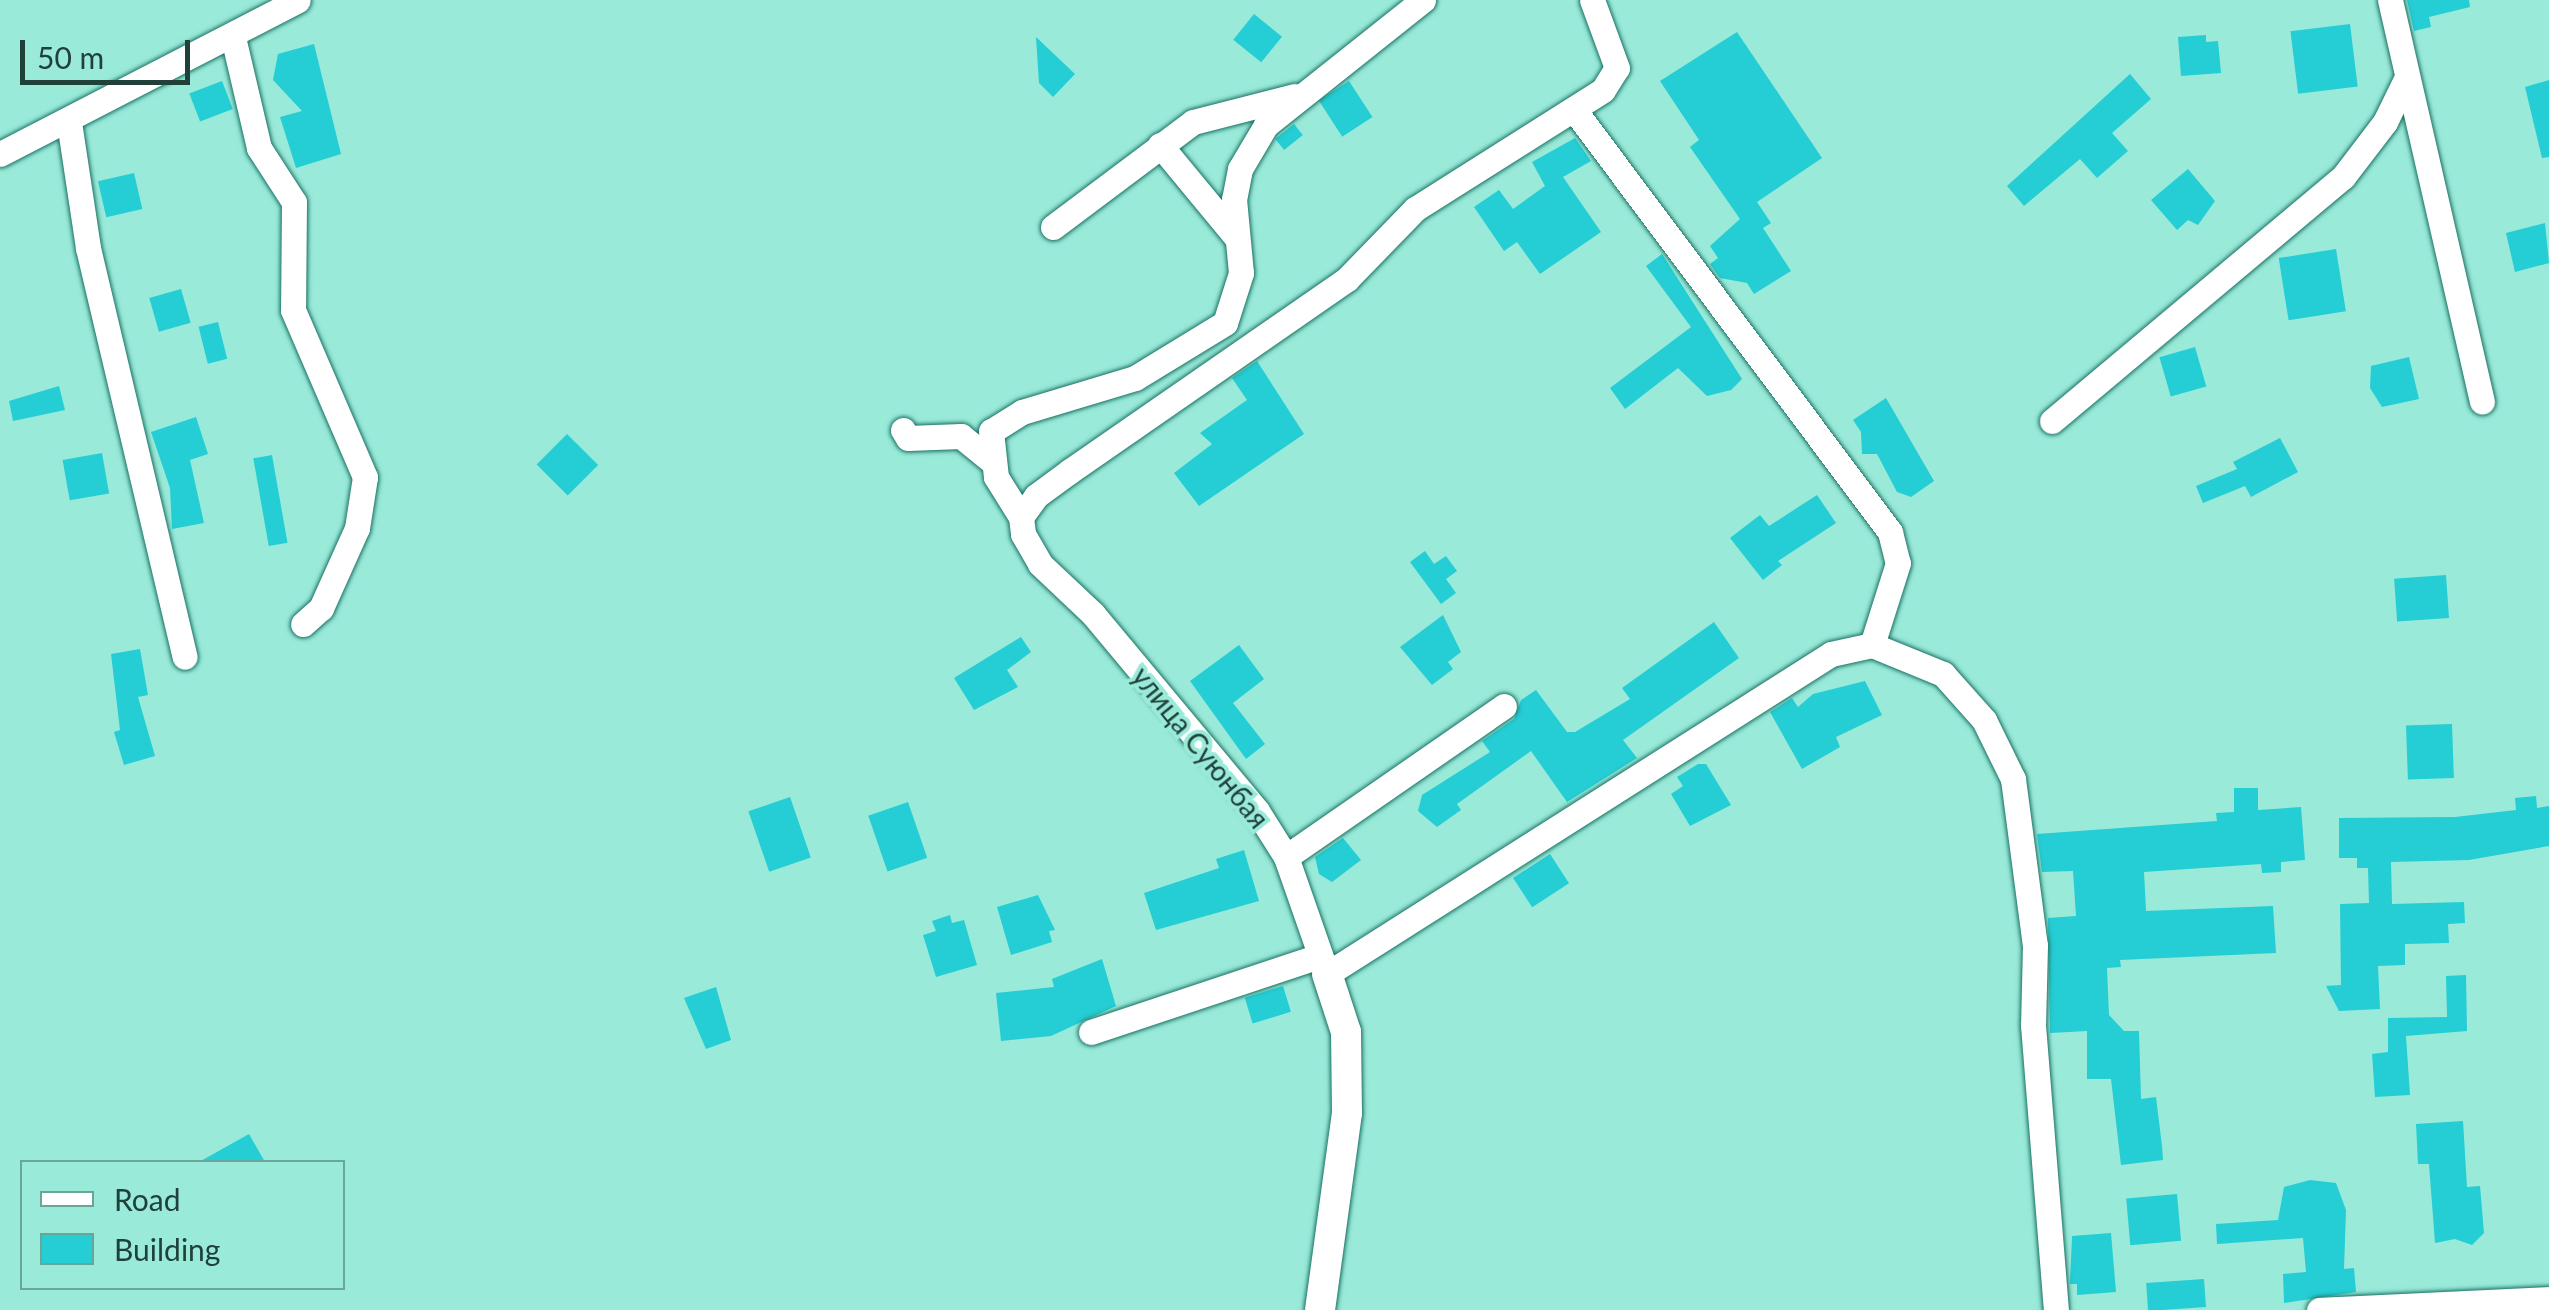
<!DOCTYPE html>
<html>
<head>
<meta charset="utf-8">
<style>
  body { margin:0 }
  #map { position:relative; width:2549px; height:1310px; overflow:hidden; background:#99ead9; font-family:Lato,sans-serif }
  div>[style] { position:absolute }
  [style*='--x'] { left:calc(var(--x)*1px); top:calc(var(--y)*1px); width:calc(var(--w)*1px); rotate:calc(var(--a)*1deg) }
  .building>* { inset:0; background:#25cdd4; transform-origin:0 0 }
  .roads { filter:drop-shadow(0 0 2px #197163) drop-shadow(0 0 2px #197163) }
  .minor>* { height:25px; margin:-12.5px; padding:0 12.5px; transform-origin:12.5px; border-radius:12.5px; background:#fff }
  .tertiary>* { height:30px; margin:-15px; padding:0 15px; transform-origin:15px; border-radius:15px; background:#fff }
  span { translate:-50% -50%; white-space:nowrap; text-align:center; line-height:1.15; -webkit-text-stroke:8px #99ead9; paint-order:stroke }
  .street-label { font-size:28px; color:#1f413a }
  .legend { position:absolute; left:20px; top:1160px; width:325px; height:130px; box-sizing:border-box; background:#99ead9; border:2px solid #68a699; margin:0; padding:12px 18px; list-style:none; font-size:30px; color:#1f413a }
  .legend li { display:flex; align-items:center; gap:20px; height:50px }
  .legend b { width:50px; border:2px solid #68a699 }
  .scale { position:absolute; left:20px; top:40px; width:170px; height:45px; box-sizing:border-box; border:5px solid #1f413a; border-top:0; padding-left:12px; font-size:30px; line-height:35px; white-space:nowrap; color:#1f413a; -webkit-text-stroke:8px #99ead9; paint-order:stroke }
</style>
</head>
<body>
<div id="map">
  <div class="building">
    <div style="clip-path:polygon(2407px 0,2469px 0,2470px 7px,2429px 17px,2431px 27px,2414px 31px)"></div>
    <div style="left:1254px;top:14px;width:36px;height:33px;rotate:39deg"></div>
    <div style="left:2350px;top:24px;width:63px;height:60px;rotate:83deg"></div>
    <div style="clip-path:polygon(1737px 32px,1822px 158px,1757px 202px,1771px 223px,1763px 228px,1791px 271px,1754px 294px,1747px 283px,1720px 278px,1710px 264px,1718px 258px,1710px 246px,1740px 219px,1690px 147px,1699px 140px,1660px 81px)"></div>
    <div style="clip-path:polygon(2206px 35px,2206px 42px,2218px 41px,2221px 73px,2181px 76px,2178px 37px)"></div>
    <div style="clip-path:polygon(1036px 37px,1075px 74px,1053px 97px,1039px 83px)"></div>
    <div style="clip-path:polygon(314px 44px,341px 154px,296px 168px,280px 117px,302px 111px,273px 80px,278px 54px)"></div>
    <div style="clip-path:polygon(2130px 74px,2151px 99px,2112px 133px,2128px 151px,2097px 178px,2080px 159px,2024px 206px,2007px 186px)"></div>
    <div style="clip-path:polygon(2549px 80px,2549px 157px,2542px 158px,2525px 87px)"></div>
    <div style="left:222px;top:81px;width:30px;height:35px;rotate:69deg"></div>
    <div style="left:1349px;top:81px;width:43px;height:36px;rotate:57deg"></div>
    <div style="left:1294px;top:124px;width:14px;height:24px;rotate:51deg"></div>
    <div style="clip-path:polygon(1575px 138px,1591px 161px,1563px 177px,1601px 232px,1540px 274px,1517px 242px,1504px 251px,1474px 207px,1499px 190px,1513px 209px,1545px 186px,1532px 162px)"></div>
    <div style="clip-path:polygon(2188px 169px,2215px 201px,2198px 225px,2188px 220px,2177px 230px,2151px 200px)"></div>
    <div style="left:134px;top:173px;width:37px;height:37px;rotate:77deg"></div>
    <div style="clip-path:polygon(2545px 223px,2549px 263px,2515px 272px,2506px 233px)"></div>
    <div style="left:2336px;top:249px;width:63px;height:58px;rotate:81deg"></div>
    <div style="clip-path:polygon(1662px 254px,1742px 379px,1731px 390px,1707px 396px,1678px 368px,1625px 409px,1610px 388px,1691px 327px,1646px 266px)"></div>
    <div style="left:181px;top:289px;width:35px;height:33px;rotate:74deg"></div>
    <div style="left:218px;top:322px;width:38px;height:20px;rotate:76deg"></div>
    <div style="left:2195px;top:347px;width:41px;height:37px;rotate:74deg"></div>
    <div style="clip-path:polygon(2409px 357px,2419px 399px,2382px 407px,2370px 388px,2371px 366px)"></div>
    <div style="clip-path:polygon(1257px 361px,1304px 434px,1199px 506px,1174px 473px,1212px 444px,1200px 433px,1247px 400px,1232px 378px)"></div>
    <div style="clip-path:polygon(59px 386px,65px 410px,13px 421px,9px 401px)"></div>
    <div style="clip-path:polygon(1886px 398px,1934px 481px,1911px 497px,1897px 492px,1877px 454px,1862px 454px,1861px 432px,1853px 420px)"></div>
    <div style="clip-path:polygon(196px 417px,208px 454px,190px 460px,204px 523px,172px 529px,170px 488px,151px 432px)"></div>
    <div style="left:567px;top:434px;width:44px;height:43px;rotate:45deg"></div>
    <div style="clip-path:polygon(2280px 438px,2298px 472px,2251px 497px,2245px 486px,2203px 503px,2196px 486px,2237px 469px,2233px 462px)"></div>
    <div style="left:102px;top:453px;width:41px;height:40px;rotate:80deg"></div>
    <div style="left:272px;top:455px;width:89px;height:19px;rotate:80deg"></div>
    <div style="clip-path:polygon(1817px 495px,1836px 523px,1778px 561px,1782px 565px,1763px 580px,1730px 538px,1760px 515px,1769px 526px)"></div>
    <div style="clip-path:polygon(1425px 551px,1434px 564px,1446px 556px,1457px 571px,1446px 579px,1456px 593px,1441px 604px,1410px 562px)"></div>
    <div style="left:2446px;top:575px;width:43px;height:52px;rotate:86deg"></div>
    <div style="clip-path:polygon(1443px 615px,1461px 652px,1448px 662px,1453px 669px,1432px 685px,1400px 647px)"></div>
    <div style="clip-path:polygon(1714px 622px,1739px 658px,1623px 740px,1637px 758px,1567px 802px,1531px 751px,1457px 804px,1461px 810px,1437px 827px,1418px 811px,1422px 795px,1490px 752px,1482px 741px,1514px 719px,1521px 700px,1536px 690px,1567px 732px,1575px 732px,1630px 699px,1622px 688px)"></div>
    <div style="clip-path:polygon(1021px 637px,1031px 652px,1007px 670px,1018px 687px,974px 710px,954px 678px)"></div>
    <div style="clip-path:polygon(1239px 645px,1264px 679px,1233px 703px,1265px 744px,1246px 759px,1190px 681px)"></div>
    <div style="clip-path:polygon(140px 649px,148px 695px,138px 697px,155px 756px,124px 765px,114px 732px,120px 730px,111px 654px)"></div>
    <div style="clip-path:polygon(1865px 681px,1882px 715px,1836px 737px,1840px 747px,1802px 769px,1770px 712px,1792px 698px,1798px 707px,1813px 694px)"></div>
    <div style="left:2452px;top:724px;width:54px;height:46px;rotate:88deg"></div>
    <div style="clip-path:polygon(1698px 764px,1706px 764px,1731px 805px,1690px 826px,1671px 794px,1683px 786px,1677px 777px)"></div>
    <div style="clip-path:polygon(2234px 788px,2258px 788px,2258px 810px,2301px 807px,2305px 860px,2281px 862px,2281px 872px,2262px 873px,2261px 864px,2144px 872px,2146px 911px,2273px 906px,2276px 953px,2120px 960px,2121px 967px,2107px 968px,2109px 1015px,2124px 1031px,2139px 1031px,2141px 1099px,2156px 1097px,2162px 1146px,2163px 1160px,2121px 1165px,2111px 1079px,2087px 1079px,2087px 1031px,2050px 1033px,2048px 918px,2076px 916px,2073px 871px,2042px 872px,2037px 834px,2217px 821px,2216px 813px,2234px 812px)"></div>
    <div style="clip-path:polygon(2536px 796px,2537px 808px,2549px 806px,2549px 846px,2469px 860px,2391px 862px,2392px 904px,2464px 902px,2465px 923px,2448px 924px,2449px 943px,2405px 944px,2405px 965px,2378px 966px,2380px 1009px,2339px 1011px,2326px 986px,2341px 985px,2340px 904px,2369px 903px,2368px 868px,2357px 868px,2357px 858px,2339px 858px,2339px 818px,2455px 817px,2516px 810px,2515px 798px)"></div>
    <div style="left:790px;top:797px;width:64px;height:44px;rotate:71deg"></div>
    <div style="left:908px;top:802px;width:59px;height:42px;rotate:71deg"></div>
    <div style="clip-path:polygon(1343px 838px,1361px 860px,1332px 882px,1319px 874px,1315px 857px)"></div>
    <div style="clip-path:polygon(1244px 850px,1259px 901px,1156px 930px,1144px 893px,1219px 868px,1216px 859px)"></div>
    <div style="left:1550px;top:854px;width:35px;height:44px;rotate:57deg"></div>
    <div style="clip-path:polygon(1038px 895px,1055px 930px,1049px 931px,1052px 942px,1011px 955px,997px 907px)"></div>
    <div style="clip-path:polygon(950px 915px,952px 923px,964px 920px,977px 965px,936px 977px,923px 935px,936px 931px,932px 921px)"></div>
    <div style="clip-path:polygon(1102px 959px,1116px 1006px,1051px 1036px,1001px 1041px,996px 993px,1054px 987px,1052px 979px)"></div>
    <div style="clip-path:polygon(2466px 975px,2467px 1031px,2406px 1036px,2410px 1095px,2375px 1097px,2372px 1054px,2388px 1052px,2388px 1018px,2447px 1017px,2446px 976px)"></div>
    <div style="left:1283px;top:986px;width:27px;height:40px;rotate:73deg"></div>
    <div style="clip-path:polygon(716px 987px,731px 1040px,706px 1049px,684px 998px)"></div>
    <div style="clip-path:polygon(2463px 1121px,2467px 1187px,2480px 1186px,2484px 1233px,2472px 1245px,2455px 1239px,2435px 1243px,2429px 1164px,2418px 1164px,2416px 1124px)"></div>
    <div style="clip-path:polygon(249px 1134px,265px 1162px,199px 1162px)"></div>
    <div style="clip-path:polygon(2310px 1180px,2336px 1183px,2346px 1210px,2344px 1269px,2354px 1268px,2356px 1292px,2284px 1303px,2283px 1274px,2306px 1272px,2303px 1238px,2217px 1244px,2216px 1224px,2278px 1220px,2284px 1187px)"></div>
    <div style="left:2177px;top:1194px;width:47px;height:51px;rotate:85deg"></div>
    <div style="clip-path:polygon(2111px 1233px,2116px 1292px,2077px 1295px,2077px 1284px,2070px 1284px,2072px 1236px)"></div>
    <div style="left:2204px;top:1279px;width:28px;height:58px;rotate:86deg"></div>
  </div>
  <div class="roads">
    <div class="minor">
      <div style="--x:1423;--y:0;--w:201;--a:141.5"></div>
      <div style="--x:1266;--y:125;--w:51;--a:120.6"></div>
      <div style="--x:1240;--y:169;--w:31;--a:101"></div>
      <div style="--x:1234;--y:199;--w:74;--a:84.6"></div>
      <div style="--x:1241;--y:273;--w:52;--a:107.7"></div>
      <div style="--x:1225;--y:323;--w:105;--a:148.6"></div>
      <div style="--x:1135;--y:378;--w:118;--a:163.3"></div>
      <div style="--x:1022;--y:412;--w:36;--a:148"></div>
      <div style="--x:991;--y:431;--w:46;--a:83.8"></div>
      <div style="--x:996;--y:477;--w:47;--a:58"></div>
      <div style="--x:1021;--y:517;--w:17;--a:83"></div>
      <div style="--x:1023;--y:534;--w:34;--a:60"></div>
      <div style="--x:1040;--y:564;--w:73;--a:43.3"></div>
      <div style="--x:1093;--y:614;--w:256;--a:50.2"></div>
      <div style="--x:1257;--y:811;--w:54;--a:57.8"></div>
      <div style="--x:1286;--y:857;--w:124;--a:70.7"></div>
      <div style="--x:1327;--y:974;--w:597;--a:-32.41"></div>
      <div style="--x:1831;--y:654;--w:42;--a:-12.4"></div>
      <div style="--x:1872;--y:645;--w:77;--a:22.2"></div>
      <div style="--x:1943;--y:674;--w:62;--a:48.3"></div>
      <div style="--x:1984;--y:720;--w:66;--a:63.8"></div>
      <div style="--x:2013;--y:779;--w:167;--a:82.5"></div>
      <div style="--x:2035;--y:945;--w:80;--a:91.4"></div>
      <div style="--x:2033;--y:1025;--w:286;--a:85.4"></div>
      <div style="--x:2390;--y:0;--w:412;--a:77.1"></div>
      <div style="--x:233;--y:37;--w:114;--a:76.8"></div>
      <div style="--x:259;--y:148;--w:64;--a:57.1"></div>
      <div style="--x:294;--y:202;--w:108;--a:90.5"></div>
      <div style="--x:293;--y:310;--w:182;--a:66.7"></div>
      <div style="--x:365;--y:477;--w:52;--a:98.9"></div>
      <div style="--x:357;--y:528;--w:88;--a:114.2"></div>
      <div style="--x:321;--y:608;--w:24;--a:138"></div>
      <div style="--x:1575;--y:111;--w:526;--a:53.2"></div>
      <div style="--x:1890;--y:532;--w:32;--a:76"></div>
      <div style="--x:1898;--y:563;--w:86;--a:107.6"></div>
      <div style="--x:69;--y:122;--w:127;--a:81.4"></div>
      <div style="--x:88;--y:248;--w:420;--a:76.7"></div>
      <div style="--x:1160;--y:145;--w:119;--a:50.4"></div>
      <div style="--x:0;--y:154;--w:335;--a:-27.3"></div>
      <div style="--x:1053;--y:227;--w:175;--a:-36.9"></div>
      <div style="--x:1193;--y:122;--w:105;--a:-14.3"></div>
      <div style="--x:2052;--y:421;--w:380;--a:-40"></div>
      <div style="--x:2343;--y:177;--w:69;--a:-52.6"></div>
      <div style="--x:2385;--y:122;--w:48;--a:-64"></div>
      <div style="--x:903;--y:430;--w:9;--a:58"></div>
      <div style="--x:908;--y:438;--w:53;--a:-2.2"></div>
      <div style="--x:961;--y:436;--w:38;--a:39"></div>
      <div style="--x:1021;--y:517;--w:26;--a:-54"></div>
      <div style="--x:1036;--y:496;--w:42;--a:-36.3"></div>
      <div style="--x:1070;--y:471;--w:337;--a:-34.7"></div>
      <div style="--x:1347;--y:279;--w:98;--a:-45.8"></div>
      <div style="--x:1415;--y:209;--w:222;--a:-32.3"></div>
      <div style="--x:1603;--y:90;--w:26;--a:-58"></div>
      <div style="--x:1617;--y:68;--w:72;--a:-110.2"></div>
      <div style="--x:1286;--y:857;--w:265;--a:-34.7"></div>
      <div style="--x:1091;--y:1032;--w:241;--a:-18.4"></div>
      <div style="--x:2319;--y:1310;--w:230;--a:-2.7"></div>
    </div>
    <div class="tertiary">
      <div style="--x:1320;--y:1310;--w:199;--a:-82.2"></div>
      <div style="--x:1347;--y:1113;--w:81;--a:-90.7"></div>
      <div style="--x:1346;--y:1032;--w:61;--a:-108.1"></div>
    </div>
  </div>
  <div class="street-label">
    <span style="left:1201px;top:747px;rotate:51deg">улица Суюнбая</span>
  </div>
  <ul class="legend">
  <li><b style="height:12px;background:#fff"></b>Road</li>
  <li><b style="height:28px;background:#25cdd4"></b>Building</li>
  </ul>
  <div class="scale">50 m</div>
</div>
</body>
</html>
